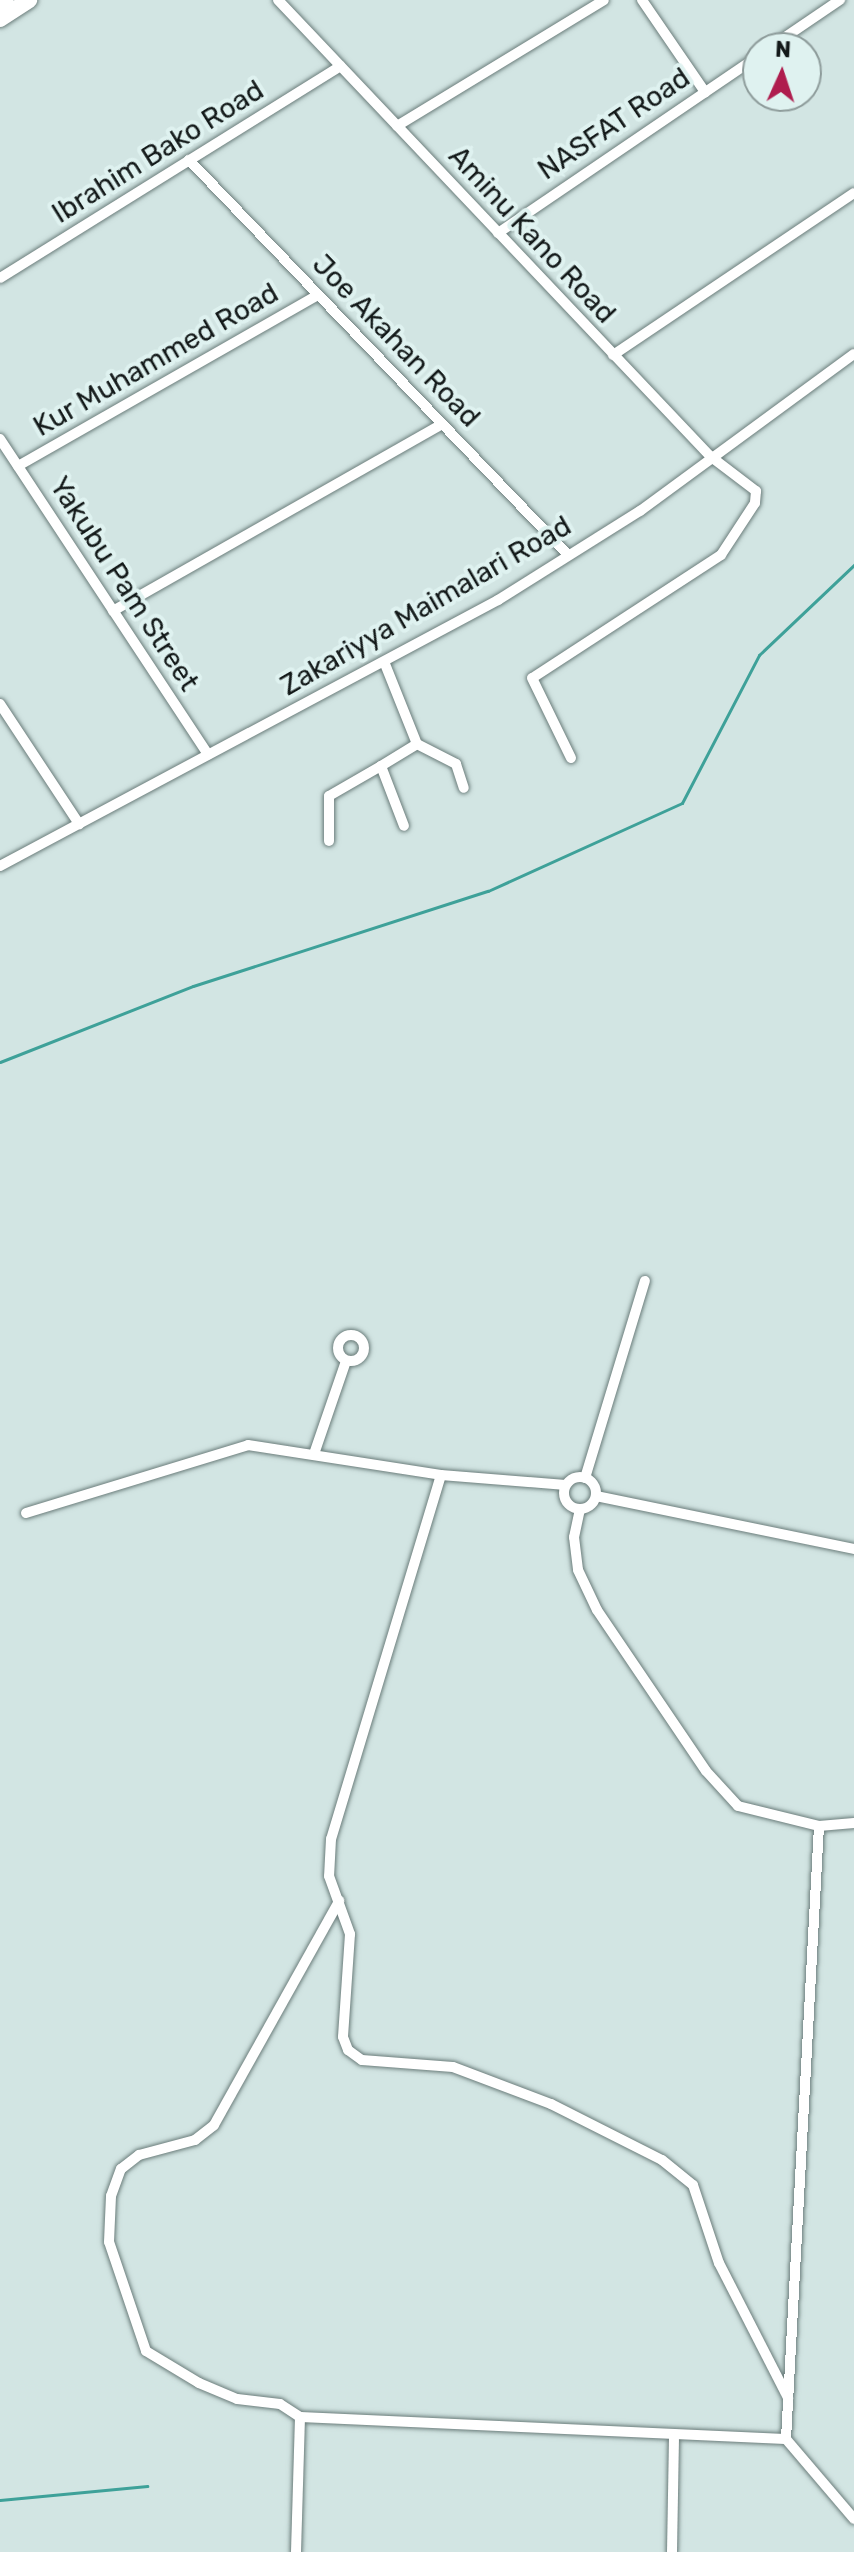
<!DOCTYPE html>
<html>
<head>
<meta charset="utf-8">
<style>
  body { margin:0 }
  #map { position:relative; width:854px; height:2552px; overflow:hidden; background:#d2e5e3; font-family:Rubik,sans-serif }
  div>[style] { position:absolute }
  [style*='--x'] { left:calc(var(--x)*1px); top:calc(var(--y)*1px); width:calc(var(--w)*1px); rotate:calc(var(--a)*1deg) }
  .stream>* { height:3px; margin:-1.5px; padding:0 1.5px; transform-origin:1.5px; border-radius:1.5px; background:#3ea199 }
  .roads { filter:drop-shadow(0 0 2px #6b7d7b) drop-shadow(0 0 2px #6b7d7b) }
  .minor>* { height:10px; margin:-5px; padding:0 5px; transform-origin:5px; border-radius:5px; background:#fff }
  .minor>.ring { margin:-5px; padding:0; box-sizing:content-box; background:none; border:10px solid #fff; border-radius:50% }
  .trunk>* { height:16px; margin:-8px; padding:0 8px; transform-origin:8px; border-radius:8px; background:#fff }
  span { translate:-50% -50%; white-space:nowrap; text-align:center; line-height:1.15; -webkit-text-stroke:8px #dff2f0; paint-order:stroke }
  .street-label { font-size:28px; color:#131919 }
  .north { position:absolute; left:742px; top:32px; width:80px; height:80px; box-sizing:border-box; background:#dff2f0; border:2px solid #8d9b9a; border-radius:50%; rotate:3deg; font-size:22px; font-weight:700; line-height:32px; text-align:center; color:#131919 }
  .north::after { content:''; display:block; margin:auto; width:28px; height:36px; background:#af1d4e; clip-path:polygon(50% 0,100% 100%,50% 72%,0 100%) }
</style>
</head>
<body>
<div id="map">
  <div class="stream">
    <div style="--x:0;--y:1062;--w:207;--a:-21.5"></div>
    <div style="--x:193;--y:986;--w:310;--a:-17.9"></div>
    <div style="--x:488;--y:891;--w:213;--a:-24.4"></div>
    <div style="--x:682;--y:803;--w:167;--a:-62.5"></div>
    <div style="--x:759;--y:655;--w:131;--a:-43.5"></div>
    <div style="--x:0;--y:2500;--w:148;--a:-5.4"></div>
  </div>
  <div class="roads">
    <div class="minor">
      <div style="--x:278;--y:0;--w:628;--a:46.55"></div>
      <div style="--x:710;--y:456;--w:58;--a:37.3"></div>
      <div style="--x:756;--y:491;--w:12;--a:95"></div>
      <div style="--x:755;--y:503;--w:62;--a:123.2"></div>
      <div style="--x:721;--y:555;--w:225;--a:146.9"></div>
      <div style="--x:532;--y:678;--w:89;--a:64"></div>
      <div style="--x:642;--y:0;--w:112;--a:55.6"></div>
      <div style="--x:769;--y:48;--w:86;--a:-34.1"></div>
      <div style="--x:397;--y:126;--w:242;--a:-31.3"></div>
      <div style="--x:189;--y:160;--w:547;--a:46.18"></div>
      <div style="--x:498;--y:233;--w:315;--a:-34.2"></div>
      <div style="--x:0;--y:278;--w:401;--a:-31.9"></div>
      <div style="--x:613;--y:355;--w:290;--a:-33.9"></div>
      <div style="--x:0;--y:439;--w:378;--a:56.6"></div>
      <div style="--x:18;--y:466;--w:345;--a:-29.7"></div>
      <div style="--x:113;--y:611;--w:378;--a:-29.6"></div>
      <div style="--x:0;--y:704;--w:144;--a:56.6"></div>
      <div style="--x:417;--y:744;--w:44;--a:27.1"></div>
      <div style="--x:456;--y:764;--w:25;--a:72"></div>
      <div style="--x:381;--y:766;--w:42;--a:-31.4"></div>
      <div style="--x:417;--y:744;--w:86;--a:-111.8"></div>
      <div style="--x:329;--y:841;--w:45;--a:-90"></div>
      <div style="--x:329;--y:796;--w:60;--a:-30"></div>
      <div style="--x:381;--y:766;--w:64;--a:69"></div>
      <div style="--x:0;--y:866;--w:565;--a:-28.11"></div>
      <div style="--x:498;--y:600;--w:168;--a:-32.1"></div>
      <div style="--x:640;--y:511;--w:265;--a:-36.3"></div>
      <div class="ring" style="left:338px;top:1335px;width:16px;height:16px"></div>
      <div style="--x:314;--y:1454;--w:98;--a:-71"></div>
      <div style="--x:441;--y:1475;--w:380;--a:106.8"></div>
      <div style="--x:331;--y:1839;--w:37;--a:93"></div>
      <div style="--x:329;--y:1876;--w:62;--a:70.1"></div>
      <div style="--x:350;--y:1934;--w:103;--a:93.9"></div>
      <div style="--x:343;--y:2037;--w:14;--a:69"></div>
      <div style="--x:348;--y:2050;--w:17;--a:36"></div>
      <div style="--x:362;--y:2060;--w:91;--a:4.4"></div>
      <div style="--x:453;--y:2067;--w:105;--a:20.7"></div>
      <div style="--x:551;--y:2104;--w:124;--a:26.8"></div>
      <div style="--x:662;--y:2160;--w:40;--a:39"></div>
      <div style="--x:693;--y:2185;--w:82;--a:71.6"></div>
      <div style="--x:719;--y:2263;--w:152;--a:62.9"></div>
      <div class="ring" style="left:564px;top:1477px;width:22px;height:22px"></div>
      <div style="--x:585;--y:1478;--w:206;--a:-73.1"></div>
      <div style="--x:596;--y:1496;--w:263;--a:11.6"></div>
      <div style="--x:580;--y:1509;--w:29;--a:102"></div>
      <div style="--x:574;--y:1537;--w:33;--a:83"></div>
      <div style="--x:578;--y:1570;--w:44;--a:64.6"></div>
      <div style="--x:597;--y:1610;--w:194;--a:55.9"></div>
      <div style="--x:706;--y:1771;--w:47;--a:47.6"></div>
      <div style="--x:738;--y:1806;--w:83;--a:13.9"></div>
      <div style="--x:819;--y:1826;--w:35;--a:-5"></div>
      <div style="--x:26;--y:1513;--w:232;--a:-17"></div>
      <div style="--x:248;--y:1445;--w:195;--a:8.8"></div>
      <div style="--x:441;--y:1475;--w:125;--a:4.6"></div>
      <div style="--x:300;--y:2417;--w:24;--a:-147"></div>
      <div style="--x:280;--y:2404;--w:43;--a:-173.4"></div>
      <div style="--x:237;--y:2399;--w:41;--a:-157.2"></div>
      <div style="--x:199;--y:2383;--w:62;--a:-148.9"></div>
      <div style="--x:146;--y:2351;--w:115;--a:-108.7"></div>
      <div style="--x:109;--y:2242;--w:46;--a:-87.5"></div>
      <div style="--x:111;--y:2196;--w:29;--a:-70"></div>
      <div style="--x:121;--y:2169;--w:23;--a:-38"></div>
      <div style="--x:139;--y:2155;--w:58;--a:-15"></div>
      <div style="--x:195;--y:2140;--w:24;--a:-38"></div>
      <div style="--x:214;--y:2125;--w:257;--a:-60.8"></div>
      <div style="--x:786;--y:2439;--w:614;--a:-86.92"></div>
      <div style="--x:296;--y:2552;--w:135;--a:-88.3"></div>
      <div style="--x:300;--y:2417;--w:486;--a:2.6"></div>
      <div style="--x:786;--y:2439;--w:105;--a:49.6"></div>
      <div style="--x:672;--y:2552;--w:115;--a:-89"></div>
    </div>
    <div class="trunk">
      <div style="--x:0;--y:4;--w:7;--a:-34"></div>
      <div style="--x:0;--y:19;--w:35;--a:-33"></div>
    </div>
  </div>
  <div class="street-label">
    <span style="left:614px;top:124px;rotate:-34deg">NASFAT Road</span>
    <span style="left:158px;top:152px;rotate:-32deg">Ibrahim Bako Road</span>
    <span style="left:532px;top:235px;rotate:47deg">Aminu Kano Road</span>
    <span style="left:396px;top:341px;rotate:46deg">Joe Akahan Road</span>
    <span style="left:156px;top:360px;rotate:-30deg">Kur Muhammed Road</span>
    <span style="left:124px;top:584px;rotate:57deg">Yakubu Pam Street</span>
    <span style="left:426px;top:606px;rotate:-30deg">Zakariyya Maimalari Road</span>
  </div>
  <div class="north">N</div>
</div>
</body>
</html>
